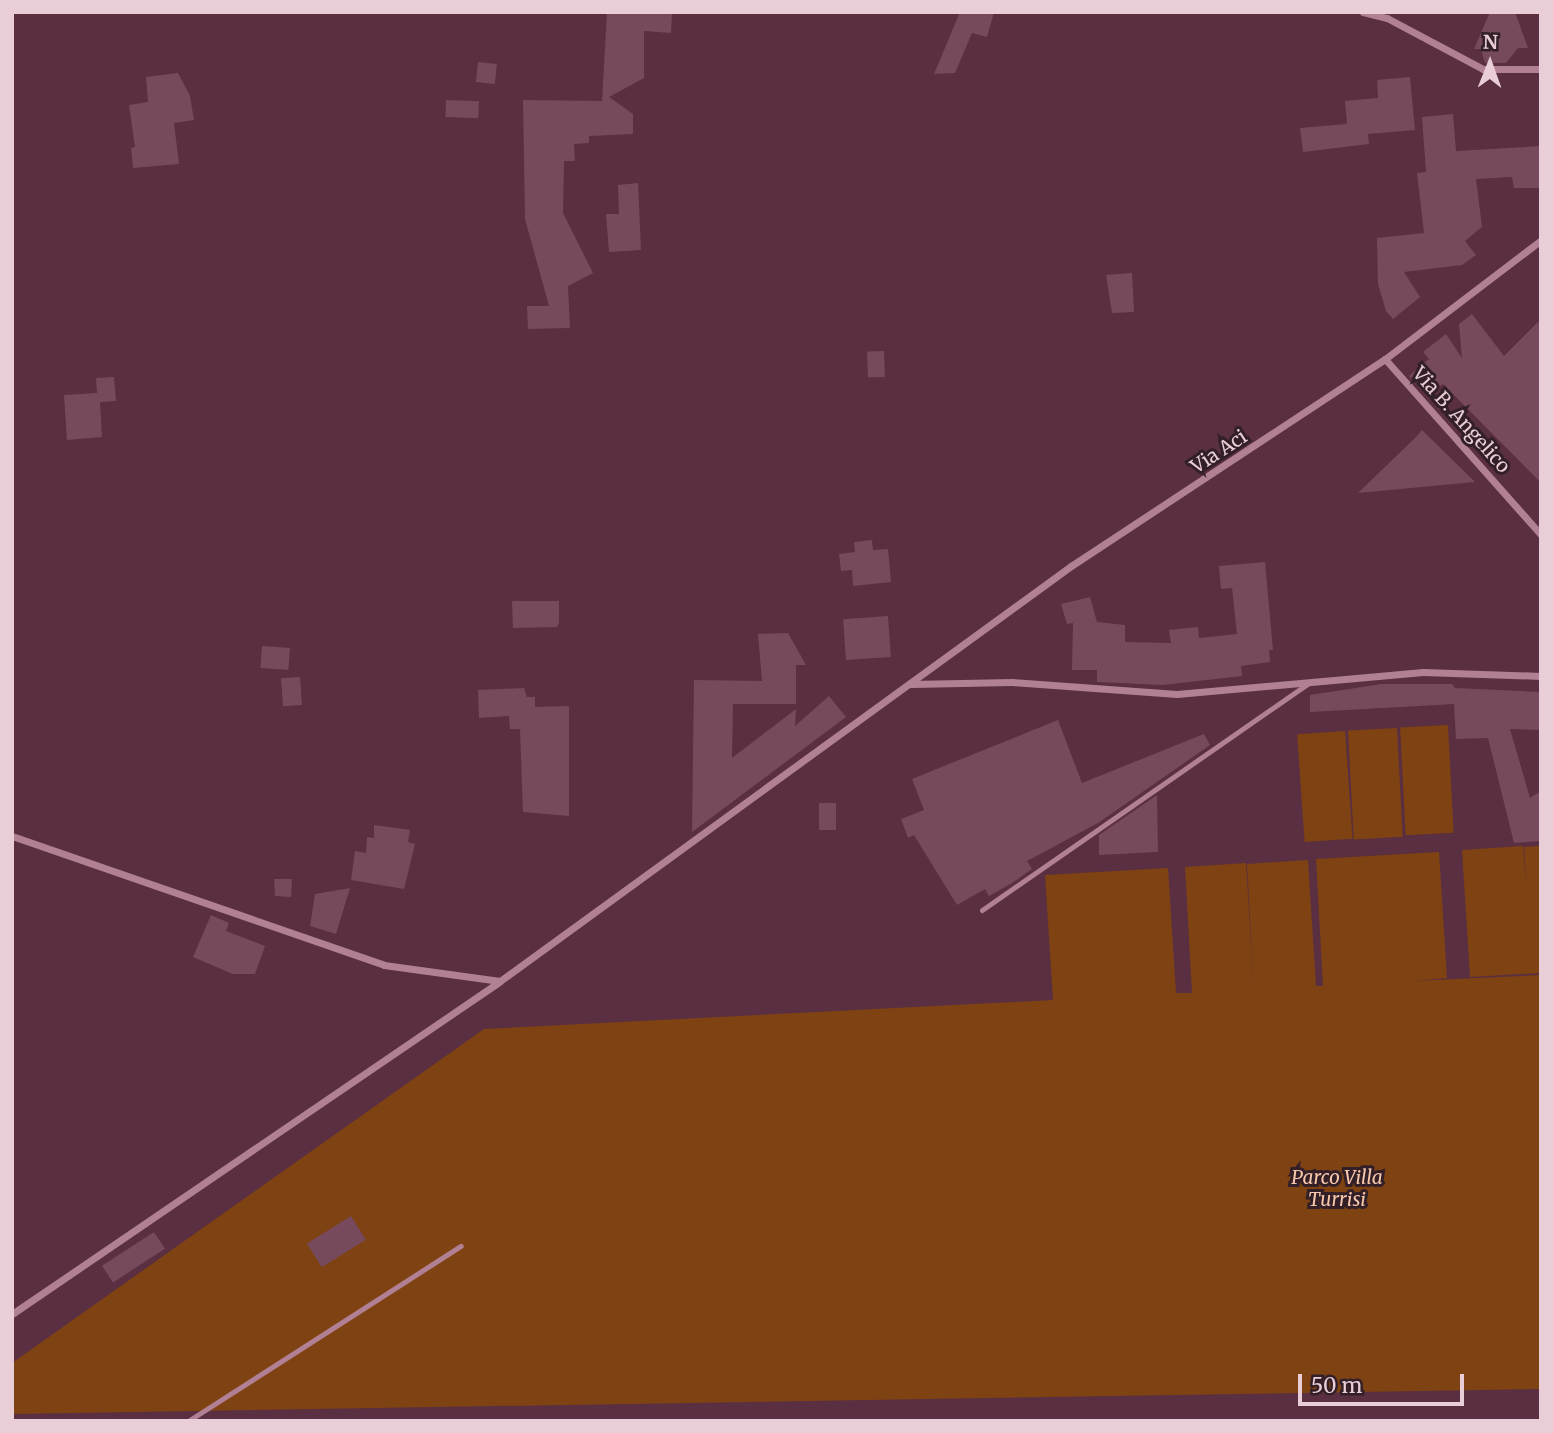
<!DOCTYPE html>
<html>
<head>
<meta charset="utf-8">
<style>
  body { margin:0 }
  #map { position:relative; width:1553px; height:1433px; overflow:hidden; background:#5a2f41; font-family:Merriweather,serif }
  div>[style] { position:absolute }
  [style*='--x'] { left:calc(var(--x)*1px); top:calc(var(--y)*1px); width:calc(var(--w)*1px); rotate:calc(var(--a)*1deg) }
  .green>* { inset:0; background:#7f4213; transform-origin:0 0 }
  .building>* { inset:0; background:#77495c; transform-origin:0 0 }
  .service>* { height:5px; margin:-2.5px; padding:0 2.5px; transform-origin:2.5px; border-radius:2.5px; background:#b28094 }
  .minor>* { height:7px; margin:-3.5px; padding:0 3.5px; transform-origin:3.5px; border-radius:3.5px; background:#b28094 }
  span { translate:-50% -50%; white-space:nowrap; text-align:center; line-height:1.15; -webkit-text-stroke:6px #321f27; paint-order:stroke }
  .street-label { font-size:19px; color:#e9cdd7 }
  .park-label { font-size:19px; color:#f7c8ab; font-style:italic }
  .frame { position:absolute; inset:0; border:14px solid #e9cdd7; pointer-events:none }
  .north { position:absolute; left:1455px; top:28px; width:70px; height:70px; -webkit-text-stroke:5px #321f27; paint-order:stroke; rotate:1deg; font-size:19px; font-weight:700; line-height:28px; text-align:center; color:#e9cdd7 }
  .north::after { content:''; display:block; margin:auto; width:24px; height:32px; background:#e9cdd7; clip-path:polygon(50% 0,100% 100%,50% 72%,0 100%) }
  .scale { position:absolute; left:1298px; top:1374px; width:166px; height:32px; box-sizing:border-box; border:4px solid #e9cdd7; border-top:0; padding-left:9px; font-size:21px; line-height:24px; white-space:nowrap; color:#e9cdd7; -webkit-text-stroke:5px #321f27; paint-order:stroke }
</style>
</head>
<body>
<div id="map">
  <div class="green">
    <div style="left:1448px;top:725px;width:108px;height:48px;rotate:87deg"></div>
    <div style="left:1397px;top:728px;width:109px;height:49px;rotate:87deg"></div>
    <div style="left:1345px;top:731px;width:108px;height:48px;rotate:86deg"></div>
    <div style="clip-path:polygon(1523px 846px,1526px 885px,1524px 847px,1541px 846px,1541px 973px,1470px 977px,1462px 850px)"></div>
    <div style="clip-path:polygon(1439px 852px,1447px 978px,1413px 981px,1541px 975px,1541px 1389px,12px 1414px,12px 1363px,484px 1029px,1053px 1000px,1045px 875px,1168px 868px,1176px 993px,1192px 993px,1185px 867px,1246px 863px,1254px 989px,1247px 864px,1308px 860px,1316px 986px,1323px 986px,1316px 859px)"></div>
  </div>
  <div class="building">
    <div style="clip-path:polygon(607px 12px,672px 12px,671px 33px,644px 31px,644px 78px,609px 97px,633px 114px,633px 134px,589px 136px,589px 143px,574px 144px,575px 161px,564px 161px,563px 213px,593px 273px,568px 286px,570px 328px,528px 329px,527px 306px,549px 306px,525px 219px,523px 100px,602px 101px)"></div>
    <div style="clip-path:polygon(960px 12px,994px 12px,987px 37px,972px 33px,955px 73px,934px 74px)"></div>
    <div style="clip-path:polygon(1490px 12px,1515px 12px,1528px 48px,1518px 48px,1506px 63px,1485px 63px,1481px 49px,1474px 49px)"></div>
    <div style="left:478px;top:62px;width:19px;height:20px;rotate:6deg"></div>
    <div style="clip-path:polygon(178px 73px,190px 96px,194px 120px,174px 123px,179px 164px,133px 168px,131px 148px,135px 147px,129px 105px,148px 102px,146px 77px)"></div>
    <div style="clip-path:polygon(1410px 77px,1415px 130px,1368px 134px,1369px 144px,1303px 152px,1300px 128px,1347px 124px,1345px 101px,1378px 98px,1377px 80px)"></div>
    <div style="left:446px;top:100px;width:33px;height:17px;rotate:2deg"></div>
    <div style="clip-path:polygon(1453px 114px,1456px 151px,1541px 146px,1541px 188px,1514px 188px,1512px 177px,1476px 179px,1482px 227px,1465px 241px,1476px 255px,1462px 265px,1404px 272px,1420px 297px,1393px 319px,1386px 311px,1378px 284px,1377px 238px,1424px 233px,1417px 173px,1426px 172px,1422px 117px)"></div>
    <div style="clip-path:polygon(638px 183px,641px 250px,609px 252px,606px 214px,619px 214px,618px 185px)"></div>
    <div style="clip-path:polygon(1132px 273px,1134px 312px,1112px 313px,1106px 275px)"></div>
    <div style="clip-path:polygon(1472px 314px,1504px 356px,1541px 319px,1541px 483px,1443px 384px,1427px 395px,1409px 376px,1429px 359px,1423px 352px,1446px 334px,1462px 358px,1459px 324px)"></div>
    <div style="left:884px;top:351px;width:26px;height:17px;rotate:88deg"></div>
    <div style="clip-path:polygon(114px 377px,116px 401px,100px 402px,102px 437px,67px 440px,64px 395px,97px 393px,96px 378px)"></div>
    <div style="clip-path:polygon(1422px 430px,1475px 482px,1358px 493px,1416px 437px)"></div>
    <div style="clip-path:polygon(872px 540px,873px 550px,888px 549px,891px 582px,853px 586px,852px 570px,841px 571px,839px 554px,855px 552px,854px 542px)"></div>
    <div style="clip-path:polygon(1265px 562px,1273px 650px,1269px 650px,1270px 662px,1241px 666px,1242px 676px,1163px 685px,1097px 682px,1097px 670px,1072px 670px,1073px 623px,1067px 624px,1061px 604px,1090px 597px,1097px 622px,1125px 625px,1125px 642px,1171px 643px,1169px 630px,1198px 627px,1199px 638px,1237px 634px,1232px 588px,1221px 589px,1219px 566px)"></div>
    <div style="clip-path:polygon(512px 601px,559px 601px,559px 623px,557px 627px,513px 628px)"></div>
    <div style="left:888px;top:616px;width:41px;height:45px;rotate:86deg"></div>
    <div style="clip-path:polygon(788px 633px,806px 665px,796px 665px,796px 704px,733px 704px,732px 758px,796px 709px,795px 726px,829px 696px,846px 717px,692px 832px,694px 680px,762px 681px,758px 634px)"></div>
    <div style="left:262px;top:646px;width:28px;height:22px;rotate:4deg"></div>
    <div style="left:300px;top:677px;width:28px;height:19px;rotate:86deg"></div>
    <div style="clip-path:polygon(1382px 684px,1452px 684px,1455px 688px,1541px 692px,1541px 730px,1510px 729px,1530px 798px,1541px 791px,1541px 841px,1514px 843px,1488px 738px,1456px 739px,1454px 704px,1310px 712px,1310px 695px)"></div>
    <div style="clip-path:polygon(524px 688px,527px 697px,535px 697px,535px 707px,569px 706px,569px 816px,523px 812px,520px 729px,510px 729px,509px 716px,479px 718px,478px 690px)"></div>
    <div style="clip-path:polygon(1058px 720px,1082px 783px,1204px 734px,1210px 745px,1098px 823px,1027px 861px,1032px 869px,1012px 883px,989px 896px,985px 889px,957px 905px,914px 835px,908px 838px,901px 819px,924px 810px,912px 779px)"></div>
    <div style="clip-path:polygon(1157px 795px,1158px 852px,1099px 855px,1099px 835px)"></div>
    <div style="left:819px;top:803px;width:17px;height:27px"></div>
    <div style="clip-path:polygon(374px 825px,410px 830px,408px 842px,415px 844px,404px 889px,351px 880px,355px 851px,366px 853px,367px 837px,374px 838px)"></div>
    <div style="clip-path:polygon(274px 879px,292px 879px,291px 897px,275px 896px)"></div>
    <div style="clip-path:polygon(350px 888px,336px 934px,310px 926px,315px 894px)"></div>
    <div style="clip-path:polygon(211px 915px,229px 923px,226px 931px,265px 946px,255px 974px,233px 974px,193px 957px)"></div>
    <div style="left:351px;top:1216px;width:28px;height:52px;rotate:58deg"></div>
    <div style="left:154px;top:1232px;width:20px;height:62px;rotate:57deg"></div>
  </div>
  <div class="service">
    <div style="--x:982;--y:910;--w:398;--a:-34.8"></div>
    <div style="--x:188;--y:1421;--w:324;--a:-32.7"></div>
  </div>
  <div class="minor">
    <div style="--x:1363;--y:12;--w:25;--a:14"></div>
    <div style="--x:1387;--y:18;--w:109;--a:28"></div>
    <div style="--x:1483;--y:69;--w:58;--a:0"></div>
    <div style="--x:1385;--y:359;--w:235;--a:48.4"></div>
    <div style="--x:911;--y:684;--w:101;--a:-1.1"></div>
    <div style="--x:1012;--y:682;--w:165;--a:4.2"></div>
    <div style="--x:1177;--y:694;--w:247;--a:-5.1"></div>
    <div style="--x:1423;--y:672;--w:118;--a:1.9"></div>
    <div style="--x:12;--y:836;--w:394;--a:19.1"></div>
    <div style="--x:384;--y:965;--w:117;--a:7.9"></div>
    <div style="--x:500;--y:981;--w:706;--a:-36.01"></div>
    <div style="--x:1071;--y:566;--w:376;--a:-33.4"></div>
    <div style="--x:1385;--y:359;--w:196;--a:-37.3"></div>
    <div style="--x:12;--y:1314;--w:589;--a:-34.28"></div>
  </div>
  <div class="street-label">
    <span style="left:1461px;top:420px;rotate:48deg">Via B. Angelico</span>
    <span style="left:1219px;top:452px;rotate:-33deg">Via Aci</span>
  </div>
  <div class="park-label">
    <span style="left:1337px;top:1189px">Parco Villa<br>Turrisi</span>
  </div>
  <div class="frame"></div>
  <div class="north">N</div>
  <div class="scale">50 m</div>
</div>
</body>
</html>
